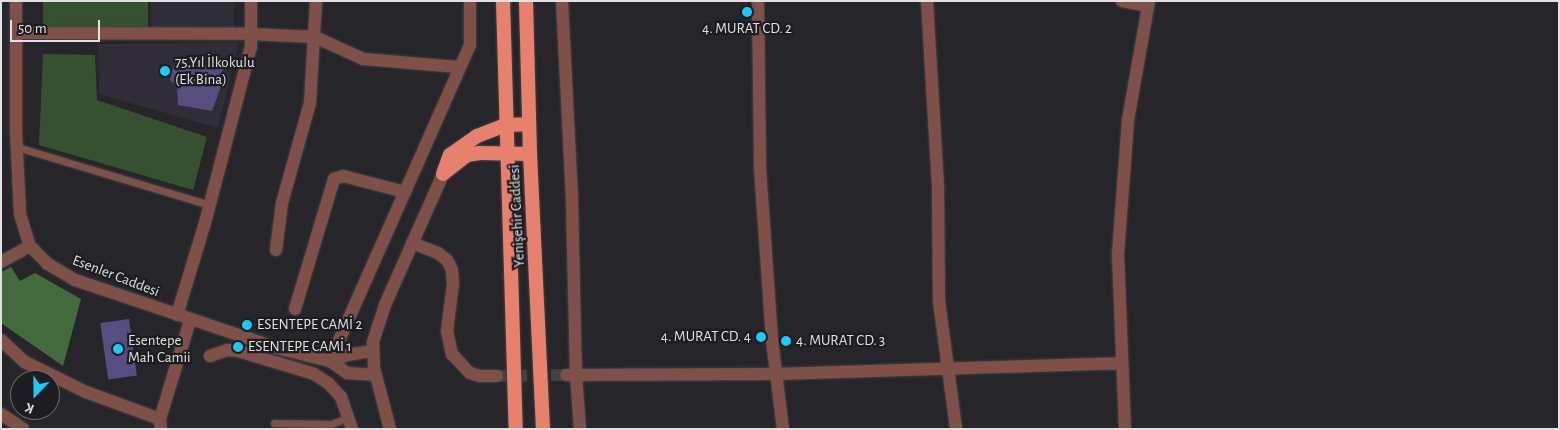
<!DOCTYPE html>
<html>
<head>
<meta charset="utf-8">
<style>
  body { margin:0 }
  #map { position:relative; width:1560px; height:430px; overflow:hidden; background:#262529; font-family:"Alegreya Sans",sans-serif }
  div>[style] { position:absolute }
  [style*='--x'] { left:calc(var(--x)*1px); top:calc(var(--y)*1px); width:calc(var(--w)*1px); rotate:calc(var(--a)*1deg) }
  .built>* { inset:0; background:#312d37; transform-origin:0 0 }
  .green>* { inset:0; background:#355130; transform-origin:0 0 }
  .forest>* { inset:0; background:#436a3c }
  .building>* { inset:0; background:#574d81; transform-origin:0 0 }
  .minor-tunnel>* { height:12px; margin-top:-6px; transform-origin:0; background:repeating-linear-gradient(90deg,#424145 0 12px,transparent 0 18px) }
  .roads { filter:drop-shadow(0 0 1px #444347) drop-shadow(0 0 1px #444347) }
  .service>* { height:7px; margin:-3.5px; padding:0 3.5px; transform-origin:3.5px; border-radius:3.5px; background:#7f5048 }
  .minor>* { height:12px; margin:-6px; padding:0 6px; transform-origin:6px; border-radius:6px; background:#7f5048 }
  .tertiary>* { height:12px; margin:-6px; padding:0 6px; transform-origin:6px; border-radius:6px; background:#7f5048 }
  .trunk>* { height:14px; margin:-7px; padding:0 7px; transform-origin:7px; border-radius:7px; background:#e8806e }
  .dots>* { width:14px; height:14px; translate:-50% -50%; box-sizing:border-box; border:2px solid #1d1c1f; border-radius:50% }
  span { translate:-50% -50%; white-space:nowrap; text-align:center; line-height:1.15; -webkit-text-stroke:4.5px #1d1c1f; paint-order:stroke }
  .poi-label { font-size:15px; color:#e1e0e3 }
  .left { translate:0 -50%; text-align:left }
  .right { translate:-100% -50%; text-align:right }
  .street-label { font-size:15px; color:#e1e0e3 }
  .frame { position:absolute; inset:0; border:2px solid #e1e0e3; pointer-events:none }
  .north { position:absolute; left:10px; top:370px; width:50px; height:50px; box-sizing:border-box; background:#1d1c1f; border:1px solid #6b6a6d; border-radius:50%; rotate:202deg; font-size:14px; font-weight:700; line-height:20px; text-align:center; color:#e1e0e3 }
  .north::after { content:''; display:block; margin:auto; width:18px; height:22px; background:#1bcafc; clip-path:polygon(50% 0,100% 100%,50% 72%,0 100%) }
  .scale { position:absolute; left:10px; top:20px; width:90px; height:22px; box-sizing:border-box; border:2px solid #e1e0e3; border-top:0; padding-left:6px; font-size:15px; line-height:18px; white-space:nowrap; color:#e1e0e3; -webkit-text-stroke:4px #1d1c1f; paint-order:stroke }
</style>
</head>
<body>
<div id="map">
  <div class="built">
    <div style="left:151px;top:1px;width:83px;height:26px"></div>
    <div style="clip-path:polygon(238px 42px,238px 47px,218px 128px,99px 94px,98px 44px)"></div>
  </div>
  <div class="green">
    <div style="left:43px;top:1px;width:105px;height:26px"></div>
    <div style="clip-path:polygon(43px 54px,95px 55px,97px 100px,207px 137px,193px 190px,39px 145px)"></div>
  </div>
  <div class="forest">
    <div style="clip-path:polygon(11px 267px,20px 281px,35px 273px,81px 299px,63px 366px,1px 323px,1px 272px)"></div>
  </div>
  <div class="building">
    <div style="clip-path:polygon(174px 65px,223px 65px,222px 84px,212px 111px,178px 105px,177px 86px,170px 80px)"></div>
    <div style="left:129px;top:319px;width:57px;height:29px;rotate:82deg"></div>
  </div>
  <div class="minor-tunnel">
    <div style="--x:497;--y:376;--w:69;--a:-0.8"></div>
  </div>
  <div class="roads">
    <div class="service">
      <div style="--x:17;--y:147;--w:202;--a:16.7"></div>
      <div style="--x:274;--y:423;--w:57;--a:1"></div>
      <div style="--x:331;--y:424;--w:19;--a:-21"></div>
    </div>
    <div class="minor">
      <div style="--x:562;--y:1;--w:200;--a:87.1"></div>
      <div style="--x:572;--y:201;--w:174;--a:88.7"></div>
      <div style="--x:576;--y:375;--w:54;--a:85.8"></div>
      <div style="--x:758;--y:1;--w:167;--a:89.3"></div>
      <div style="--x:760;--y:168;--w:172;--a:86"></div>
      <div style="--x:772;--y:340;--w:90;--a:83"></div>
      <div style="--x:927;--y:1;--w:186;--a:86.6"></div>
      <div style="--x:938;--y:187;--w:114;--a:89.5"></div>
      <div style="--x:939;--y:301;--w:129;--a:82.4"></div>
      <div style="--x:1122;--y:1;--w:26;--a:11"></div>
      <div style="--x:16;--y:33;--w:235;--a:0.2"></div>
      <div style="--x:251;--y:34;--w:64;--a:2.7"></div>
      <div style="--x:315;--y:37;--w:53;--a:24.6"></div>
      <div style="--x:363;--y:59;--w:95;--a:4.8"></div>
      <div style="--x:412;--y:243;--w:28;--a:21"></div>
      <div style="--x:438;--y:253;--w:11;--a:38"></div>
      <div style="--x:447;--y:260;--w:11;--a:63"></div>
      <div style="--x:452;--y:270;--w:14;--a:86"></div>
      <div style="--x:453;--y:284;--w:47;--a:97.3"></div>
      <div style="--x:447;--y:331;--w:24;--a:78"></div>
      <div style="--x:452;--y:354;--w:26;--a:47"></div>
      <div style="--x:470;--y:373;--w:10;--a:17"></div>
      <div style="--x:480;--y:376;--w:17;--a:0"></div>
      <div style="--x:276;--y:250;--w:47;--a:-82.7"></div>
      <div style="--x:282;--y:203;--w:104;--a:-74.4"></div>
      <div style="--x:310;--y:103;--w:102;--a:-86.6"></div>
      <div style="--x:1;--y:262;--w:33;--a:-29"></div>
      <div style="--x:295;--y:309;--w:136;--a:-73.3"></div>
      <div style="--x:334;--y:179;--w:9;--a:-18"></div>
      <div style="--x:343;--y:176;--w:64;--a:14.5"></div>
      <div style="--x:177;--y:315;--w:96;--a:-73.1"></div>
      <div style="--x:205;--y:223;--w:182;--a:-75.4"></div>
      <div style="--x:251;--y:47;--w:46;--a:-90"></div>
      <div style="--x:1;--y:340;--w:33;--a:43"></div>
      <div style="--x:25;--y:362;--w:68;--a:26.2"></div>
      <div style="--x:86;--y:392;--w:79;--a:20"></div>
      <div style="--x:210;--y:356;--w:18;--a:-19"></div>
      <div style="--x:227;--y:350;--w:11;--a:5"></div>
      <div style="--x:238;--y:351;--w:79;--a:16.8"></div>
      <div style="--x:314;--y:374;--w:17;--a:33"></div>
      <div style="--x:328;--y:383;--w:19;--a:47"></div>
      <div style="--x:341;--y:397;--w:34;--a:71"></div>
      <div style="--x:330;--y:361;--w:346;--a:-66.1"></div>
      <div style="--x:470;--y:45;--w:44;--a:-90"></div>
      <div style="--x:566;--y:375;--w:210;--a:-0.3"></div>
      <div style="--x:776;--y:374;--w:345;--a:-1.8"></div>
      <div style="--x:1;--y:414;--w:27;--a:34"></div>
      <div style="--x:161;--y:429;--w:10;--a:-96"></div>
      <div style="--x:160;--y:419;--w:103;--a:-73.1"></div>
      <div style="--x:1125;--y:429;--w:175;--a:-92.3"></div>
      <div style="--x:1118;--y:254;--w:134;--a:-85.7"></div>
      <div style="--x:1128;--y:120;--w:121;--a:-80"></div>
    </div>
    <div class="tertiary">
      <div style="--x:16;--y:1;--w:130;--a:90"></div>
      <div style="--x:16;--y:131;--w:83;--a:87.2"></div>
      <div style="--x:20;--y:214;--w:34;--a:73"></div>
      <div style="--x:30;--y:246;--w:25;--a:45"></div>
      <div style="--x:48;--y:264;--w:31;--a:31"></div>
      <div style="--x:75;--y:280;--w:213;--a:18.6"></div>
      <div style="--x:277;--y:348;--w:55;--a:13.8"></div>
      <div style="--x:330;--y:361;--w:21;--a:35"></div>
      <div style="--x:347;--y:373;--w:29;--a:4"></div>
      <div style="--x:330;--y:361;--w:18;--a:-19"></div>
      <div style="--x:347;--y:355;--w:26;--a:-9"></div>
      <div style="--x:390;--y:429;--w:63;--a:-104.7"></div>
      <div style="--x:374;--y:368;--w:26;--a:-92"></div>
      <div style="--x:373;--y:342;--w:39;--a:-72"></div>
      <div style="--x:385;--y:305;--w:143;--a:-66.1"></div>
    </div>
    <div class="trunk">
      <div style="--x:503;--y:1;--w:428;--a:88.3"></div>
      <div style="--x:526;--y:1;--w:153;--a:88.5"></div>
      <div style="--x:530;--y:154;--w:275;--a:87.3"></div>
      <div style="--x:444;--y:173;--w:29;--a:-38"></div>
      <div style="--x:467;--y:155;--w:13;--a:-9"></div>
      <div style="--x:480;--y:153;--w:50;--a:1.1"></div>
      <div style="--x:443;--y:174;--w:20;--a:-70"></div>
      <div style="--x:450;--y:155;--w:33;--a:-35"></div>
      <div style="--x:477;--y:136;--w:31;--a:-21"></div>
      <div style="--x:506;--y:125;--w:23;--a:-2"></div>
    </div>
  </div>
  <div class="dots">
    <div style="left:747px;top:12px;background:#1bcafc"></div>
    <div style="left:165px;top:71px;background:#1bcafc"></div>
    <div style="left:247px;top:325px;background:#1bcafc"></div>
    <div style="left:761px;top:337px;background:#1bcafc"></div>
    <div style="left:786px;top:341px;background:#1bcafc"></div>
    <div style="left:238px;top:347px;background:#1bcafc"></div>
    <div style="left:118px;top:349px;background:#1bcafc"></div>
  </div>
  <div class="poi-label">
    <span style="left:747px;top:29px">4. MURAT CD. 2</span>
    <span class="left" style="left:175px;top:71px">75.Yıl İlkokulu<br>(Ek Bina)</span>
    <span class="left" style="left:257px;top:325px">ESENTEPE CAMİ 2</span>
    <span class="right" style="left:751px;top:337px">4. MURAT CD. 4</span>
    <span class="left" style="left:128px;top:349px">Esentepe<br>Mah Camii</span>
    <span class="left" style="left:796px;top:341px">4. MURAT CD. 3</span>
    <span class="left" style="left:248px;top:347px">ESENTEPE CAMİ 1</span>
  </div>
  <div class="street-label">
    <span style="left:517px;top:216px;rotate:-93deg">Yenişehir Caddesi</span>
    <span style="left:116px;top:276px;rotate:21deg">Esenler Caddesi</span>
  </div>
  <div class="frame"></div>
  <div class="north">K</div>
  <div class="scale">50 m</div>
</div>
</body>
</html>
